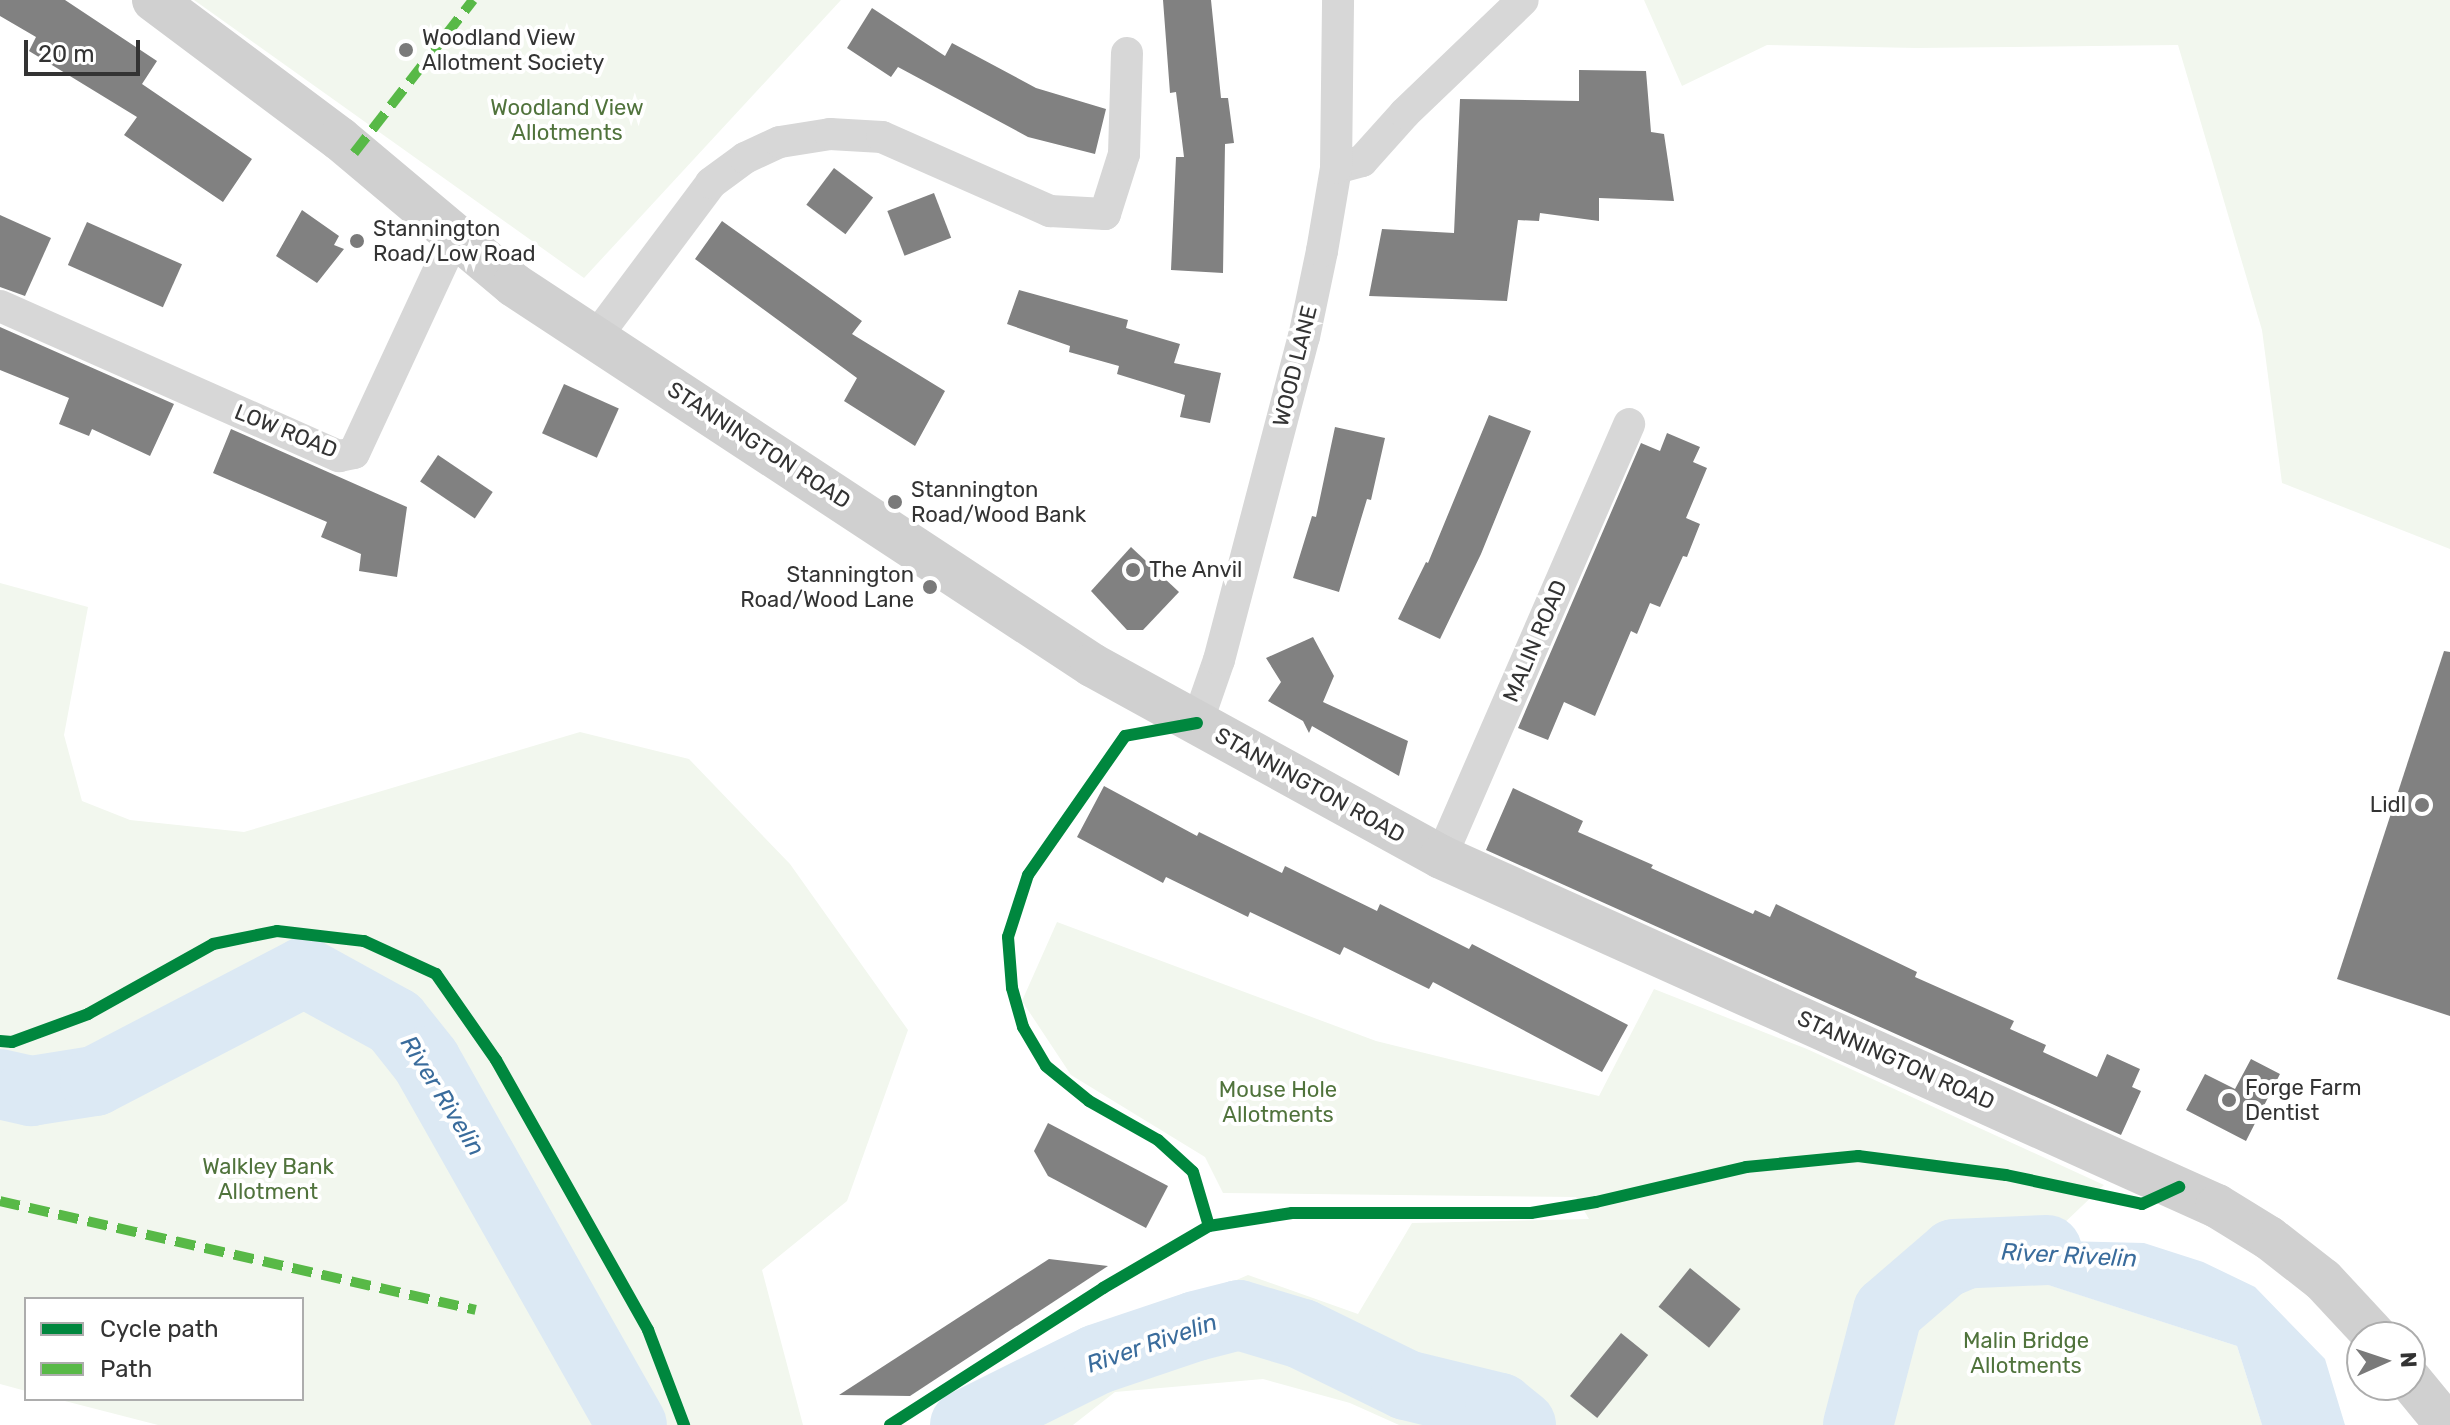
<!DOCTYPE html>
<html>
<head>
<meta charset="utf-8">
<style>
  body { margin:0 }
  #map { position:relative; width:2450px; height:1425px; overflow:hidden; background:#fff; font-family:Rubik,sans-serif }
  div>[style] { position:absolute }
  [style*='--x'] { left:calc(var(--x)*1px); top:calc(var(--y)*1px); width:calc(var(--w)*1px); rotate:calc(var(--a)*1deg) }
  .green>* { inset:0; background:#f2f7ee }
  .water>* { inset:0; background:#dce9f4 }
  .river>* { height:70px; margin:-35px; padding:0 35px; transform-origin:35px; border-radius:35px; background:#dce9f4 }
  .building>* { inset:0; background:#818181; transform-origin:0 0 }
  .minor>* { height:32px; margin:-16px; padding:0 16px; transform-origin:16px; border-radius:16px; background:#d7d7d7 }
  .secondary>* { height:44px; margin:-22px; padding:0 22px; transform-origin:22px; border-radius:22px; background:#d0d0d0 }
  .quiet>* { height:10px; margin-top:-5px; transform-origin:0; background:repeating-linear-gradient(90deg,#58b947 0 20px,transparent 0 30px) }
  .cycleway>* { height:12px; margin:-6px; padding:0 6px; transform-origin:6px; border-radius:6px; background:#00873e }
  .dots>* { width:22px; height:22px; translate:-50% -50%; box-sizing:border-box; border:4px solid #fff; border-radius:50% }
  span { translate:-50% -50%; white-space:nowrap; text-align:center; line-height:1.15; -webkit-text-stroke:8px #fff; paint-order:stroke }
  .poi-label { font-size:22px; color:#333 }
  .left { translate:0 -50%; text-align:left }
  .right { translate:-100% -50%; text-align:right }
  .park-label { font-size:22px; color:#50733c }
  .street-label { font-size:22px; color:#333 }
  .water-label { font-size:24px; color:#3a6c9c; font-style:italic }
  .legend { position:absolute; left:24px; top:1297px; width:280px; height:104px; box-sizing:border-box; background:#fff; border:2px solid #adadad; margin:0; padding:10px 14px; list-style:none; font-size:24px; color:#333 }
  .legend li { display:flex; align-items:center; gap:16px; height:40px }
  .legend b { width:40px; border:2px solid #adadad }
  .north { position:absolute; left:2346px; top:1321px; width:80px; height:80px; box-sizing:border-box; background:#fff; border:2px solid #adadad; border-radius:50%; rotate:87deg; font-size:22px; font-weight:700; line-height:32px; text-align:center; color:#333 }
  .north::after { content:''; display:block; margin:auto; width:28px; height:36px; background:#7a7a7a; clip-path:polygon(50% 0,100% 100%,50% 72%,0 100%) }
  .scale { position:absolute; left:24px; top:40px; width:116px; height:36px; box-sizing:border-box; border:4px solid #333; border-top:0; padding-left:10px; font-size:24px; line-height:28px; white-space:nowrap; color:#333; -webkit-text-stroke:6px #fff; paint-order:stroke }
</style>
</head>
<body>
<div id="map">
  <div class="green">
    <div style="clip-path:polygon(194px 0,841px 0,584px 278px)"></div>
    <div style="clip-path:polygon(1644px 0,2450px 0,2450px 549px,2282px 483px,2262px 330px,2178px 45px,1917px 48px,1767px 45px,1682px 86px)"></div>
    <div style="clip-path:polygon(0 583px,88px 607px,64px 735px,82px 801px,130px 820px,244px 832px,580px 732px,689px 759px,790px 864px,908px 1030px,847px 1201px,762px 1270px,803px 1425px,158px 1425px,57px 1399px,302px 1399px,302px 1299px,26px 1299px,26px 1391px,0 1384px)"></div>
    <div style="clip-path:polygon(1057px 922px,1376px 1041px,1599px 1096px,1654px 989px,1807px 1049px,2104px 1185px,2012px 1273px,2237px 1346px,2262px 1425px,1399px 1425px,1350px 1403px,1263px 1379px,1115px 1392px,1073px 1425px,940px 1425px,1117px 1332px,1248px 1275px,1358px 1314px,1412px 1223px,1589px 1219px,1576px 1197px,1223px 1193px,1205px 1157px,1071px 1075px,1022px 1001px)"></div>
  </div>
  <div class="water">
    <div style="clip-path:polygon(2023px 1240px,2144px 1243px,2203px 1262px,2255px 1287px,2325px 1359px,2345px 1425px,2262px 1425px,2237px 1346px,2011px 1273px,1961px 1294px,1949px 1245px)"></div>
  </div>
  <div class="river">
    <div style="--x:0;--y:1084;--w:32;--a:13"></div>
    <div style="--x:31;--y:1091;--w:65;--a:-8.9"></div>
    <div style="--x:95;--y:1081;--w:236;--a:-27.5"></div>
    <div style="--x:304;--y:972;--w:104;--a:28.8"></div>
    <div style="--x:395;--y:1022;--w:50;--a:51.5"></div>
    <div style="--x:426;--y:1061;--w:418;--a:60.5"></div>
    <div style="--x:965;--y:1425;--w:148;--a:-26.4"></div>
    <div style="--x:1098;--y:1359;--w:103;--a:-18.6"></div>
    <div style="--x:1196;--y:1326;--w:44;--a:-14.3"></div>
    <div style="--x:1239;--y:1315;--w:66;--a:16.8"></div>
    <div style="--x:1302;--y:1334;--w:116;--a:26.1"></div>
    <div style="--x:1406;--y:1385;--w:97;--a:13.7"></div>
    <div style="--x:1500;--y:1408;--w:27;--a:39"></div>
    <div style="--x:1858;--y:1425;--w:118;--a:-75.3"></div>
    <div style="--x:1888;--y:1311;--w:87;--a:-40.8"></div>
    <div style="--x:1954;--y:1254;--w:93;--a:-2.5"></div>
  </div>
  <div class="building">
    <div style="clip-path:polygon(0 0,65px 0,157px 61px,142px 84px,252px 159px,223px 202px,124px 135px,137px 117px,29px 51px,36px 37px,0 16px)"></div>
    <div style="clip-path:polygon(1163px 0,1211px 0,1221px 98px,1228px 98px,1234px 143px,1225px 144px,1223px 273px,1171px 270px,1176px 157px,1184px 157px,1176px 92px,1170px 93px)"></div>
    <div style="clip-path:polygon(872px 8px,945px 56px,952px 43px,1036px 88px,1106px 109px,1095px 154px,1028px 137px,898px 67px,891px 77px,847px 48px)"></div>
    <div style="clip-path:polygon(1579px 70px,1646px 71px,1651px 132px,1664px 134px,1674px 201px,1599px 198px,1599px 221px,1540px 213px,1539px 221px,1518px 220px,1507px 301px,1369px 296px,1382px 229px,1454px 233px,1460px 99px,1579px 101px)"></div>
    <div style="left:834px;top:168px;width:49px;height:46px;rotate:37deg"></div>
    <div style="left:934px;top:193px;width:48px;height:50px;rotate:69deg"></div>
    <div style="clip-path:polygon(302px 210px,339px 236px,334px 245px,344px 249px,317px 283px,276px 256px)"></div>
    <div style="clip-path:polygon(0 215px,51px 238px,25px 296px,0 287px)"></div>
    <div style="clip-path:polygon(722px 221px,862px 321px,852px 334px,945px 391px,915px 446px,844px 401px,857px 378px,695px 259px)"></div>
    <div style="left:87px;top:222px;width:104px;height:47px;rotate:24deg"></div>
    <div style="clip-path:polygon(1019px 290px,1128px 320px,1126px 328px,1180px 344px,1174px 363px,1221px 373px,1210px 423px,1180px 417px,1185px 395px,1117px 374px,1119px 366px,1069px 352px,1070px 346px,1007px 324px)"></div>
    <div style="clip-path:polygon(0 327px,174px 404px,150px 456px,92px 429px,89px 436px,59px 424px,69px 398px,0 370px)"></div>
    <div style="left:564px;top:384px;width:60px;height:54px;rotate:24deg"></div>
    <div style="clip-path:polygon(1489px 415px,1531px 431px,1481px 554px,1440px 639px,1398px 619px,1426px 562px,1428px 563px)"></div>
    <div style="clip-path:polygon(1335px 427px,1385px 438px,1371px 500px,1367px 499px,1339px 592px,1293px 578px,1312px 516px,1316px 517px)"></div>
    <div style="clip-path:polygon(231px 429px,407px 507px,397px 577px,359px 571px,361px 554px,321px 537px,327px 522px,213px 473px)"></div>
    <div style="clip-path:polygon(1667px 433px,1700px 447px,1693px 462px,1707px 468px,1686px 518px,1700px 524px,1687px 557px,1683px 556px,1660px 607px,1650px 603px,1637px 634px,1631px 631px,1595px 716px,1564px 702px,1548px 740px,1518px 728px,1641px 443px,1660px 451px)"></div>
    <div style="left:438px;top:455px;width:66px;height:32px;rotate:34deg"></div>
    <div style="clip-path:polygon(1131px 547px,1179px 592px,1143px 630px,1127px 630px,1091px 591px)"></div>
    <div style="clip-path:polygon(1313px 637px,1334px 676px,1323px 702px,1408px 741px,1399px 776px,1312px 726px,1309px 733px,1303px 721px,1268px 701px,1281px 682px,1266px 658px)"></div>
    <div style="clip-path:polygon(2444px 651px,2450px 652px,2450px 1016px,2337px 979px)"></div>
    <div style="clip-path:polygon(1104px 786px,1197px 836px,1199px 832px,1282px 873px,1285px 866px,1377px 911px,1380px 904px,1469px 949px,1472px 944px,1628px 1025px,1602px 1072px,1433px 982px,1429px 989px,1344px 947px,1340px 955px,1250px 912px,1248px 917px,1166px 877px,1163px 883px,1077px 837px)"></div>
    <div style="clip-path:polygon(1513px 788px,1583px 821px,1578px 832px,1653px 865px,1651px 868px,1753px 914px,1755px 910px,1770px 917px,1776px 904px,1917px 972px,1915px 977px,2014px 1021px,2010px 1029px,2046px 1045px,2043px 1052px,2097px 1077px,2107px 1054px,2140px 1069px,2132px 1087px,2141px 1091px,2121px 1135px,1486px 850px)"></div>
    <div style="clip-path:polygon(2251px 1059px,2280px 1074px,2246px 1141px,2186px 1110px,2205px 1074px,2235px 1089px)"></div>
    <div style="clip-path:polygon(1048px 1123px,1168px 1186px,1146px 1228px,1048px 1176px,1034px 1151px)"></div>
    <div style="clip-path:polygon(1049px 1259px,1108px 1266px,910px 1396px,839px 1395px)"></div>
    <div style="left:1690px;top:1268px;width:65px;height:50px;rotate:39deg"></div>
    <div style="left:1621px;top:1333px;width:35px;height:81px;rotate:39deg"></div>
  </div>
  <div class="minor">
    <div style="--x:1336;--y:168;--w:27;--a:-15"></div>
    <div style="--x:1362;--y:161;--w:64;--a:-48.1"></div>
    <div style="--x:1405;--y:113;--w:163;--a:-43.8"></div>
    <div style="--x:0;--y:306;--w:371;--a:23.9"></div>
    <div style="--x:339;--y:456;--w:15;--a:-11"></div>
    <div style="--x:354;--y:453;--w:240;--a:-65.1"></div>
    <div style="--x:596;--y:337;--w:192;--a:-53.2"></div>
    <div style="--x:711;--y:183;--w:42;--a:-36.3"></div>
    <div style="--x:745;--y:158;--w:38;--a:-25"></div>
    <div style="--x:780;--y:142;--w:51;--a:-9.1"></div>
    <div style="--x:830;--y:134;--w:52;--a:3.3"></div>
    <div style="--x:882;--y:137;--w:184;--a:23.8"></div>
    <div style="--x:1050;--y:211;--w:55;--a:3.1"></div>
    <div style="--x:1105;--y:214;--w:63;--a:-72.4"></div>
    <div style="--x:1124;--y:154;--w:101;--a:-88.3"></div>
    <div style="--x:1197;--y:723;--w:67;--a:-70.8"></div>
    <div style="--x:1219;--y:660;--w:334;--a:-75.3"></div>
    <div style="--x:1304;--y:337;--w:88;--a:-78.2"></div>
    <div style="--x:1322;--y:251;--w:84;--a:-80.4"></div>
    <div style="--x:1336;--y:168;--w:168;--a:-89.3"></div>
    <div style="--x:1441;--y:857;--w:472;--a:-66.5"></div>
  </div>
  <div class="secondary">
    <div style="--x:154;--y:0;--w:232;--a:36.8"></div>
    <div style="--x:340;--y:139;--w:227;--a:40"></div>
    <div style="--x:514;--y:285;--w:692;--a:33.32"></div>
    <div style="--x:1092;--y:665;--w:398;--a:28.8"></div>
    <div style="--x:1441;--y:857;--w:851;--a:24.22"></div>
    <div style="--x:2217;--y:1206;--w:61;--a:31.6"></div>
    <div style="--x:2269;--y:1238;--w:68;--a:37.9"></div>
    <div style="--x:2323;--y:1280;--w:78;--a:47.1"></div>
    <div style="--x:2410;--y:1380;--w:58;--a:50.6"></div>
  </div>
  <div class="quiet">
    <div style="--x:354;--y:153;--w:194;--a:-52.1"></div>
    <div style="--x:0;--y:1201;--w:488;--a:12.9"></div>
  </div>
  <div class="cycleway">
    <div style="--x:1197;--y:723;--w:73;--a:169.8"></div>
    <div style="--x:1125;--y:736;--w:169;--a:124.9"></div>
    <div style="--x:1028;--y:875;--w:65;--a:107.9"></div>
    <div style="--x:1008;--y:937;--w:51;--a:85.5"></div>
    <div style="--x:1012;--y:988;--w:41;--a:74.2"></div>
    <div style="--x:1023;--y:1027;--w:45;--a:59.5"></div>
    <div style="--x:1046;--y:1066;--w:55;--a:39.1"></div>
    <div style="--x:1089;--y:1101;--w:79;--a:29.5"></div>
    <div style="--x:1158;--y:1140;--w:47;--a:42.4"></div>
    <div style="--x:1193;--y:1172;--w:56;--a:73.5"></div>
    <div style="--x:0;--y:1041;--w:12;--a:5"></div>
    <div style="--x:12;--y:1042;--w:81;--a:-20.2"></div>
    <div style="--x:88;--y:1014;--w:143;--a:-29.2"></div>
    <div style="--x:213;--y:944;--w:65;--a:-11.5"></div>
    <div style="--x:277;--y:931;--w:88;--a:6.6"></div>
    <div style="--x:364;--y:941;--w:79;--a:24.6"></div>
    <div style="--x:436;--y:974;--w:105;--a:55.1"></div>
    <div style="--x:496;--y:1060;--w:310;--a:60.6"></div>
    <div style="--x:648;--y:1330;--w:102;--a:69.2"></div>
    <div style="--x:890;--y:1425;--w:253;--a:-32.7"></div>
    <div style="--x:1103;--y:1288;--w:123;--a:-30.3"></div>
    <div style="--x:1209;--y:1226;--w:84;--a:-8.9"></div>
    <div style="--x:1292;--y:1213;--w:239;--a:0"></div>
    <div style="--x:1531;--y:1213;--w:66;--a:-9.6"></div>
    <div style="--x:1596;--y:1202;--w:154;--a:-13.1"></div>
    <div style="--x:1746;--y:1167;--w:113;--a:-5.6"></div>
    <div style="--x:1858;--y:1156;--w:149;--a:7.3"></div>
    <div style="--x:2006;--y:1175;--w:139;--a:12"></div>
    <div style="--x:2142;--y:1204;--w:41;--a:-24.7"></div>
  </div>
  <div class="dots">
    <div style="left:406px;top:50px;background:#7a7a7a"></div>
    <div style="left:357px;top:241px;background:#7a7a7a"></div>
    <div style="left:895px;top:502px;background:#7a7a7a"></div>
    <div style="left:1133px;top:570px;background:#7a7a7a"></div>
    <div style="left:930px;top:587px;background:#7a7a7a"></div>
    <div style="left:2422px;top:805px;background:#7a7a7a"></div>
    <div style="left:2229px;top:1100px;background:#7a7a7a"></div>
  </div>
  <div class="poi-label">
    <span class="left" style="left:422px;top:50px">Woodland View<br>Allotment Society</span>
    <span class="left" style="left:373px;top:241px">Stannington<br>Road/Low Road</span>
    <span class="left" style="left:911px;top:502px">Stannington<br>Road/Wood Bank</span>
    <span class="left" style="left:1149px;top:570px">The Anvil</span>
    <span class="right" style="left:914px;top:587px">Stannington<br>Road/Wood Lane</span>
    <span class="right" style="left:2406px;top:805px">Lidl</span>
    <span class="left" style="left:2245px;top:1100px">Forge Farm<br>Dentist</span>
  </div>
  <div class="park-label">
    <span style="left:567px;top:120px">Woodland View<br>Allotments</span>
    <span style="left:1278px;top:1102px">Mouse Hole<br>Allotments</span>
    <span style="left:268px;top:1179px">Walkley Bank<br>Allotment</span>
    <span style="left:2026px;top:1353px">Malin Bridge<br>Allotments</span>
  </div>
  <div class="street-label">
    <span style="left:1295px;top:366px;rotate:-76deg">WOOD LANE</span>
    <span style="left:286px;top:431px;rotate:22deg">LOW ROAD</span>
    <span style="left:759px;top:445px;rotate:33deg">STANNINGTON ROAD</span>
    <span style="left:1535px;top:641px;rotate:-67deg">MALIN ROAD</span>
    <span style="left:1310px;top:785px;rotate:29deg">STANNINGTON ROAD</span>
    <span style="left:1896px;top:1060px;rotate:24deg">STANNINGTON ROAD</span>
  </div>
  <div class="water-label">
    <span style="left:442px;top:1096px;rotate:58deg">River Rivelin</span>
    <span style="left:2069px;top:1256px;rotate:3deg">River Rivelin</span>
    <span style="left:1152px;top:1344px;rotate:-19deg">River Rivelin</span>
  </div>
  <ul class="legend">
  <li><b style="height:10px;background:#00873e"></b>Cycle path</li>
  <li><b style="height:10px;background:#58b947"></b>Path</li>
  </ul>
  <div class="north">N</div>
  <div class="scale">20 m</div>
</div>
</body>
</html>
